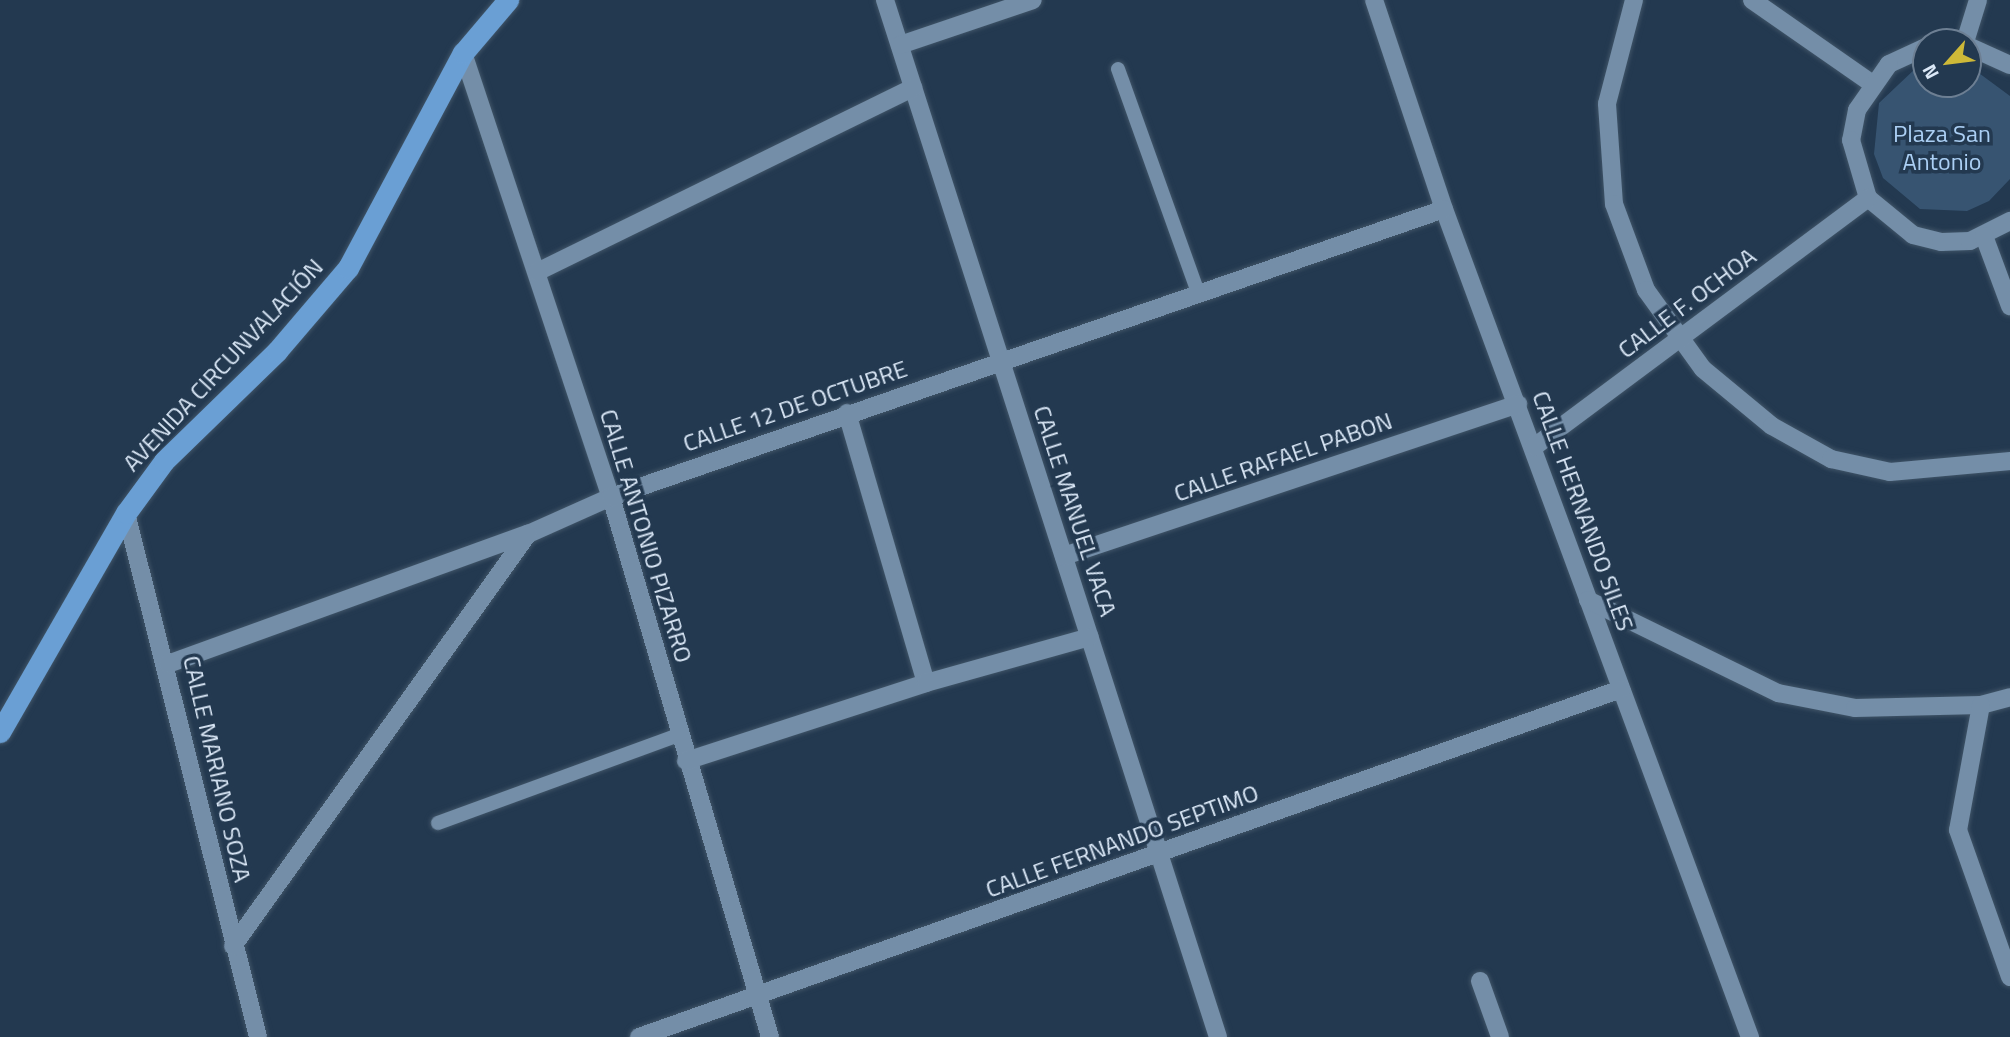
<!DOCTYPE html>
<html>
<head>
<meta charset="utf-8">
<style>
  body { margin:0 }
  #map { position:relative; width:2010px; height:1037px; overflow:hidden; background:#233950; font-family:"Titillium Web",sans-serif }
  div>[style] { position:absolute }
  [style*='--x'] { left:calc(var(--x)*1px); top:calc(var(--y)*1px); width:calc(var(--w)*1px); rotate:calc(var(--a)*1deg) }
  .green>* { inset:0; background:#375471 }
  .roads { filter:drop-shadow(0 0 2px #405467) drop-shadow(0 0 2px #405467) }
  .lane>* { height:14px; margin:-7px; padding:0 7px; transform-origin:7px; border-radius:7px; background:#748ea8 }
  .street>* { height:18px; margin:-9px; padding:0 9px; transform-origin:9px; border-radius:9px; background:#748ea8 }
  .highway>* { height:21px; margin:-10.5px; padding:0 10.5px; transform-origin:10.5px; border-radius:10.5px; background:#6a9fd4 }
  span { translate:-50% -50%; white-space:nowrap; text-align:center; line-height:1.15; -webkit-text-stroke:7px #233950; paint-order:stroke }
  .park-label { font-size:24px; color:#abcff4 }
  .street-label { font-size:24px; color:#dbe8f7 }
  .north { position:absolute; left:1912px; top:28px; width:70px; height:70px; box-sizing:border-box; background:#233950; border:2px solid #6d7f93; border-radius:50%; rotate:242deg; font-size:19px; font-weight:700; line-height:28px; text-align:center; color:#dbe8f7 }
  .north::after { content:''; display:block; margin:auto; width:24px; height:32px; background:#ceb938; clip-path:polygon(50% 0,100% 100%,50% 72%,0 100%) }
</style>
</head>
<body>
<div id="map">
  <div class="green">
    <div style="clip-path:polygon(1968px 65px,2010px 96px,2010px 179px,1989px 201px,1967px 211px,1920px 209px,1883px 178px,1874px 154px,1879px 103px,1916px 68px,1926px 66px,1926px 84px,1968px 84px)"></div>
  </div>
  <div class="roads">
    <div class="lane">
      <div style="--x:1118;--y:69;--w:237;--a:70.3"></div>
      <div style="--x:438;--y:823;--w:256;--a:-20.1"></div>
    </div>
    <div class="street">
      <div style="--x:885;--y:0;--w:1089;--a:72.2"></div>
      <div style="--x:1374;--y:0;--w:220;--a:71.5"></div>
      <div style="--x:1444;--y:209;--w:883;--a:69.72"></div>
      <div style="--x:1634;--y:0;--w:107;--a:104.6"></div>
      <div style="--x:1607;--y:104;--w:100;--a:86"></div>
      <div style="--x:1614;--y:204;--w:92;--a:69.6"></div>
      <div style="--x:1646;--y:290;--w:97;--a:54.2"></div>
      <div style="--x:1703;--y:369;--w:89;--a:39.6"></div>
      <div style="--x:1772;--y:426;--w:68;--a:29.2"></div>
      <div style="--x:1831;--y:459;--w:60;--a:12.4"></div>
      <div style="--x:1890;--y:472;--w:121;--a:-5.2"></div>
      <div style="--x:1752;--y:0;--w:145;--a:34.9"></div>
      <div style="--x:1965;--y:42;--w:44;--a:-72.8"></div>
      <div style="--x:900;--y:45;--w:140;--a:-18.7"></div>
      <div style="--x:1968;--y:46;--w:46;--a:24.3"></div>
      <div style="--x:1926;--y:47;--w:41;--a:155.3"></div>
      <div style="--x:1889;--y:64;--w:56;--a:124.8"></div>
      <div style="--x:1857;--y:110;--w:31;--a:101"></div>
      <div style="--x:1851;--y:140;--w:60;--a:73.7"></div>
      <div style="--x:1868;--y:198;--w:58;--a:39.4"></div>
      <div style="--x:1913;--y:235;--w:29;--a:14"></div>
      <div style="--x:1941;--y:242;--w:29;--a:-2"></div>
      <div style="--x:1970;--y:241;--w:45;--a:-26.6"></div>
      <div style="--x:463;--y:53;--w:468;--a:71.6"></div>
      <div style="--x:611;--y:497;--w:563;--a:73.59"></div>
      <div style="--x:1984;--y:236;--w:75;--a:69.6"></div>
      <div style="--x:537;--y:272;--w:419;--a:-26.1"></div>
      <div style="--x:847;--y:413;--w:281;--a:73.7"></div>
      <div style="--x:1534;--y:447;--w:417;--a:-36.7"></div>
      <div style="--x:126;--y:513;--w:540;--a:75.86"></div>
      <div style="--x:1064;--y:556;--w:479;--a:-18.5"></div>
      <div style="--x:1588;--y:600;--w:212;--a:26.1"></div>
      <div style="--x:1778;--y:693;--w:78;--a:11"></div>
      <div style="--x:1855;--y:708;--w:126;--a:-1.4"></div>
      <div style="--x:1981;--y:705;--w:30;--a:-15"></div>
      <div style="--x:168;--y:664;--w:383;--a:-19.9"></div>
      <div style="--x:528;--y:534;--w:91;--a:-24"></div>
      <div style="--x:611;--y:497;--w:881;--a:-19.07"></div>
      <div style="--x:1981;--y:705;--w:127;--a:100.4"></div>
      <div style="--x:1958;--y:830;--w:156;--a:70.5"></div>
      <div style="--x:686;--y:761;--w:252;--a:-18"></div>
      <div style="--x:926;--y:683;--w:170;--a:-15.7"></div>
      <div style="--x:233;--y:946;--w:507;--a:-54.4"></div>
      <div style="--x:1480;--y:981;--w:59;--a:70.3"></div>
      <div style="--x:639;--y:1037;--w:1042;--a:-19.51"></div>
    </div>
    <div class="highway">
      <div style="--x:0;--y:732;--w:253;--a:-60.1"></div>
      <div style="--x:126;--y:513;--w:64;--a:-53.8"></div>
      <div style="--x:164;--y:461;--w:158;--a:-44.2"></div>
      <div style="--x:277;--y:351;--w:109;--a:-49.5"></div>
      <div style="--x:348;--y:268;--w:244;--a:-61.9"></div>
      <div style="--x:463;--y:53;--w:70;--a:-49.7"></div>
    </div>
  </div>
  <div class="park-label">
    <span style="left:1942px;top:148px">Plaza San<br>Antonio</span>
  </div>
  <div class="street-label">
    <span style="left:1687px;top:303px;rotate:-37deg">CALLE F. OCHOA</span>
    <span style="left:223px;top:365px;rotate:-47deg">AVENIDA CIRCUNVALACIÓN</span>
    <span style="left:795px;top:406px;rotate:-19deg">CALLE 12 DE OCTUBRE</span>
    <span style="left:1283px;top:457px;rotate:-19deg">CALLE RAFAEL PABON</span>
    <span style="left:1075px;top:511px;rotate:72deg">CALLE MANUEL VACA</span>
    <span style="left:1583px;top:511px;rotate:70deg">CALLE HERNANDO SILES</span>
    <span style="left:646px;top:536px;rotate:73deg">CALLE ANTONIO PIZARRO</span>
    <span style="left:217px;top:769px;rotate:77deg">CALLE MARIANO SOZA</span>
    <span style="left:1122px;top:841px;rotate:-20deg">CALLE FERNANDO SEPTIMO</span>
  </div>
  <div class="north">N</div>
</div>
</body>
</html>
